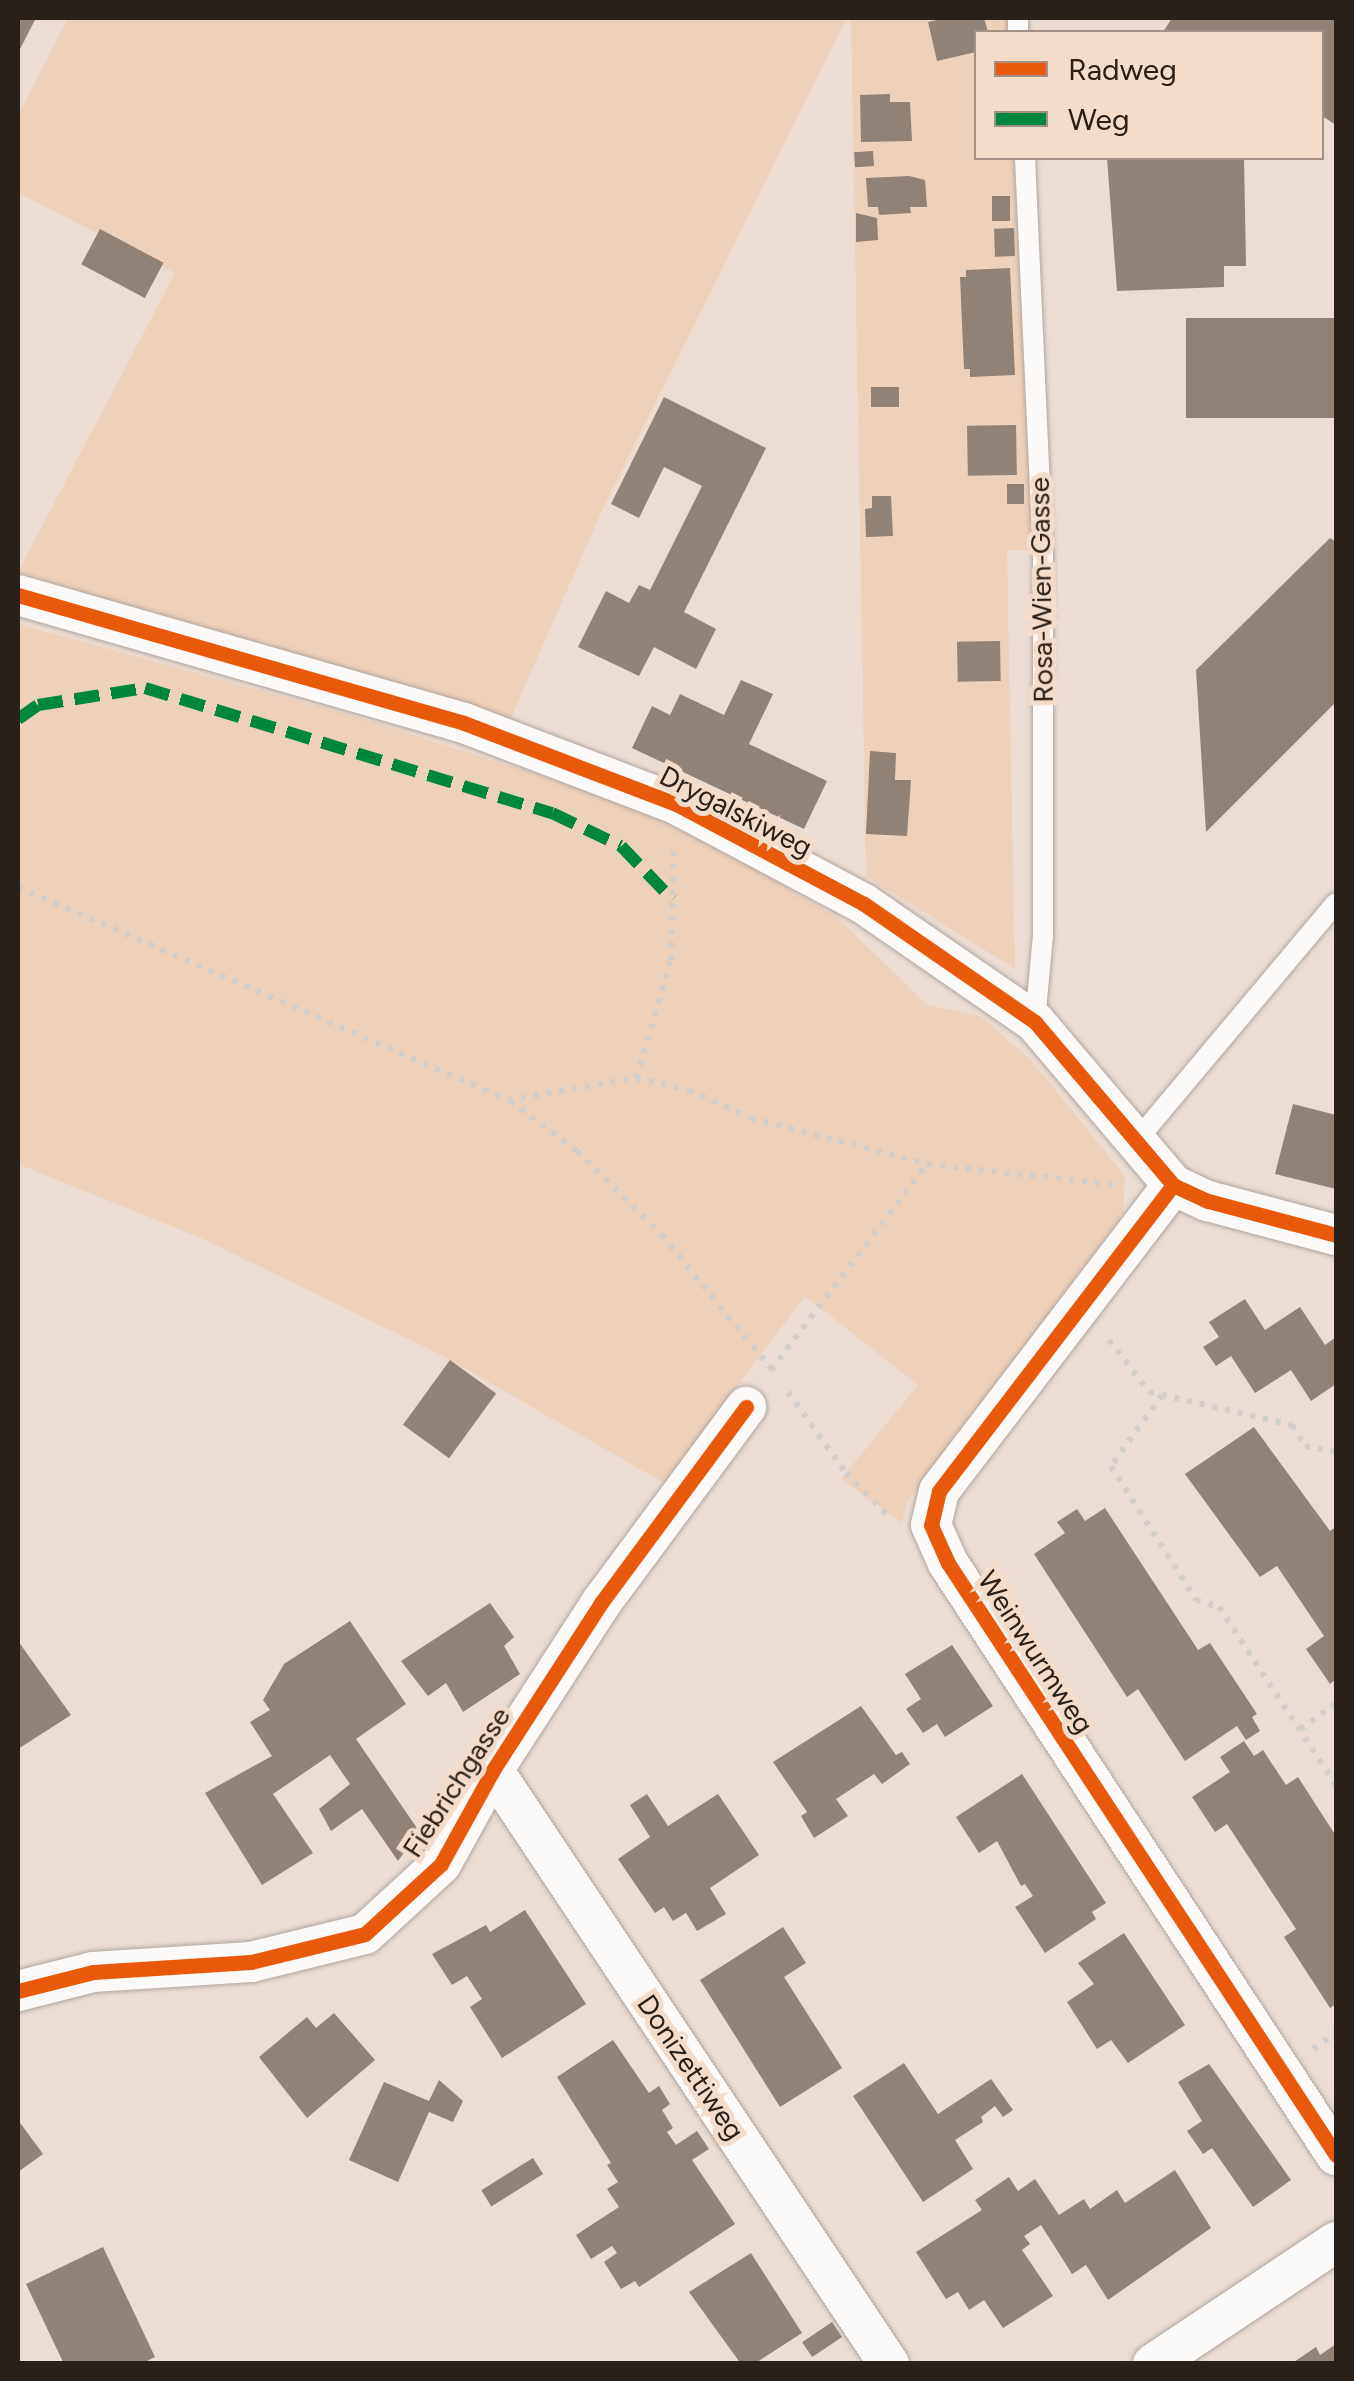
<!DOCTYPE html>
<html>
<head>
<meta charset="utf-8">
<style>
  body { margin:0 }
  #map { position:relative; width:1354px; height:2381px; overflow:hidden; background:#ebddd4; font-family:Figtree,sans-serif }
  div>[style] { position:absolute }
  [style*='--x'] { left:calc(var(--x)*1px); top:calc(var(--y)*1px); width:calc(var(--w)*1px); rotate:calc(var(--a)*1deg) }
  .green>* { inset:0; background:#eed1bb }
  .building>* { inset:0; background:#908277; transform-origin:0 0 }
  .path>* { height:6px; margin-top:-3px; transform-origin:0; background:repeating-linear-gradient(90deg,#d2cecb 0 5px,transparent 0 13px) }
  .roads { filter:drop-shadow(0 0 2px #b0a69f) drop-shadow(0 0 2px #b0a69f) }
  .service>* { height:20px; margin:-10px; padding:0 10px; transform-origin:10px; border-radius:10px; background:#fcfaf9 }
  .minor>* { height:40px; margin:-20px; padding:0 20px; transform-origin:20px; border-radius:20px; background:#fcfaf9 }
  .quiet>* { height:12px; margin-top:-6px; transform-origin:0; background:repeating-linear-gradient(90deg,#00873e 0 25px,transparent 0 37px) }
  .cycleway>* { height:15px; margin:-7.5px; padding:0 7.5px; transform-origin:7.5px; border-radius:7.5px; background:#e8590c }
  span { translate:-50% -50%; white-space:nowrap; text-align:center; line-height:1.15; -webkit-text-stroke:10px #f4dccb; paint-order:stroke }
  .street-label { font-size:28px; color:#282019 }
  .frame { position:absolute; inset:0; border:20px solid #282019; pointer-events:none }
  .legend { position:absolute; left:974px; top:30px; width:350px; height:130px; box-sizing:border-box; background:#f4dccb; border:2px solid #a29184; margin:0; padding:12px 18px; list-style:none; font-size:30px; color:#282019 }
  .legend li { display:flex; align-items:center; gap:20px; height:50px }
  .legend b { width:50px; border:2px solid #a29184 }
</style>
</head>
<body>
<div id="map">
  <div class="green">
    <div style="clip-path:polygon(68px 18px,847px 18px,605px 504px,509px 722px,18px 572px,175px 273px,18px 193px,18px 115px)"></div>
    <div style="clip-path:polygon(851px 18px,1009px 18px,1010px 32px,976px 32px,976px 158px,1014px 158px,1032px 550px,1007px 550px,1015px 969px,866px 876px)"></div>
    <div style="clip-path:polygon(18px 624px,360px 718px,601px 795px,715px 846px,838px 918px,927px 1005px,980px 1016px,1031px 1060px,1125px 1176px,1123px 1214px,908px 1501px,902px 1523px,841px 1479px,918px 1385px,805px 1296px,664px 1483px,443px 1356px,203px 1239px,18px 1164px)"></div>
  </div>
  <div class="building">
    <div style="clip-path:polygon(18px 18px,36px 18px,18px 53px)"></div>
    <div style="clip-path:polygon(947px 18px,984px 18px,988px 32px,976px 32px,976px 52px,937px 61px,928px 22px)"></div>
    <div style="clip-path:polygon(1172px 18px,1336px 18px,1336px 125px,1322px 116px,1322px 32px,1163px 32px)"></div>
    <div style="clip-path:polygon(890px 94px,890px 102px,910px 102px,912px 141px,861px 142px,860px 95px)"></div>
    <div style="left:873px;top:151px;width:15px;height:19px;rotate:86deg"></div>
    <div style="clip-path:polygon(1107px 158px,1244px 158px,1246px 266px,1224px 266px,1224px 287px,1117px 291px)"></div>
    <div style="clip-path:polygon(909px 176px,925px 180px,927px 207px,910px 207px,911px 213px,879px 215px,878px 207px,868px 207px,866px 178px)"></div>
    <div style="left:992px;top:196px;width:18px;height:25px"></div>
    <div style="clip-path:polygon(856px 213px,877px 218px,878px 240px,856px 242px)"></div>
    <div style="left:1014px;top:228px;width:28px;height:20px;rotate:88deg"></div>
    <div style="left:100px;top:229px;width:72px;height:40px;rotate:28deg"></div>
    <div style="clip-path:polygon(1010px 268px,1015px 375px,970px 377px,970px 369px,964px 369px,960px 277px,966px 277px,966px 270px)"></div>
    <div style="left:1336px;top:318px;width:100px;height:150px;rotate:90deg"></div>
    <div style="left:871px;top:387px;width:28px;height:20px"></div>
    <div style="clip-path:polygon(664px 397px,766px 448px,684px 612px,716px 629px,696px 669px,654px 647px,639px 676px,578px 647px,606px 591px,629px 603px,639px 585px,650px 590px,702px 486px,664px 467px,639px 518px,611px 504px)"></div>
    <div style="left:1016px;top:425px;width:50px;height:49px;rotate:89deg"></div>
    <div style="left:1007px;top:484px;width:17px;height:20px"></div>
    <div style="clip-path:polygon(872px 496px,891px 496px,893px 536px,866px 537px,865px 509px,872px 508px)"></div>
    <div style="clip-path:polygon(1330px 538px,1336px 542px,1336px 702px,1206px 832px,1196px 670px)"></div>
    <div style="left:1000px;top:641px;width:40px;height:43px;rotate:89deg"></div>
    <div style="clip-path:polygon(741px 680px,773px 694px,749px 744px,827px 781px,804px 829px,632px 748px,652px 706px,670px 715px,680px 694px,724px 715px)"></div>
    <div style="clip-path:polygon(870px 751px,896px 753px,895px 780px,911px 780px,907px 836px,866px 834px)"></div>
    <div style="clip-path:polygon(1293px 1104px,1336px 1115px,1336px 1189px,1275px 1174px)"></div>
    <div style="clip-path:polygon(1245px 1299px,1265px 1330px,1300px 1307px,1325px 1345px,1336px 1337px,1336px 1384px,1311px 1401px,1291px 1370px,1255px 1393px,1231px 1356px,1216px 1366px,1203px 1347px,1219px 1337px,1209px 1322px)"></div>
    <div style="left:450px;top:1360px;width:57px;height:80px;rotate:36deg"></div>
    <div style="clip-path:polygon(1254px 1427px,1330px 1531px,1336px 1527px,1336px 1679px,1330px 1684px,1306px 1649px,1324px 1636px,1277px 1566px,1260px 1577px,1185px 1474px)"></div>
    <div style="clip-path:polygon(1105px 1508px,1198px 1650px,1210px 1643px,1257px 1714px,1252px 1717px,1260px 1731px,1246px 1740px,1237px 1726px,1185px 1761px,1138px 1689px,1127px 1697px,1034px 1554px,1065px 1533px,1057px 1522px,1077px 1509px,1085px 1521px)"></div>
    <div style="clip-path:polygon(490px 1603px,514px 1637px,504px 1646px,520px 1674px,463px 1712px,446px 1683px,428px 1696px,401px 1661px)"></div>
    <div style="clip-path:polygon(350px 1621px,406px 1704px,356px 1739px,419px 1831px,398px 1861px,362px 1809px,331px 1831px,319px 1809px,350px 1784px,330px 1755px,273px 1794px,313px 1853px,262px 1885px,205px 1793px,272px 1756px,250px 1722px,270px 1710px,263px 1700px,284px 1664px)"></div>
    <div style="clip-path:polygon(18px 1641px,71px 1715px,18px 1749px)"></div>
    <div style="clip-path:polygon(952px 1645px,993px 1706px,945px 1737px,937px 1724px,923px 1733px,906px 1709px,921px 1699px,905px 1674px)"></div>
    <div style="clip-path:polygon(861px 1706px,896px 1755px,902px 1752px,910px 1764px,882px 1784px,874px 1774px,836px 1799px,848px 1816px,814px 1838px,801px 1816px,807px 1812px,773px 1762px)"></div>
    <div style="clip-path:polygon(1244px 1741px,1254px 1756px,1263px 1750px,1286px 1785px,1298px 1777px,1336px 1836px,1336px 2004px,1330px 2008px,1284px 1937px,1296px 1929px,1227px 1824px,1215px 1832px,1192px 1797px,1230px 1772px,1220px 1757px)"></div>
    <div style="clip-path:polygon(1022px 1774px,1106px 1903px,1092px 1912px,1096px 1919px,1045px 1953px,1015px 1907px,1033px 1896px,1025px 1884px,1021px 1886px,997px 1841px,979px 1853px,956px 1817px)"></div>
    <div style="clip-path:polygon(647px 1794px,668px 1826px,718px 1794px,759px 1855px,710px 1888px,726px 1914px,697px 1931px,686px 1913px,673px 1921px,664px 1907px,655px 1913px,618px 1859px,650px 1837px,630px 1805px)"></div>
    <div style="clip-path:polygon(525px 1910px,586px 2004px,502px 2058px,470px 2007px,482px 1999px,467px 1976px,452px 1985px,432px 1954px,486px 1925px,490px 1932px)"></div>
    <div style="clip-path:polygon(783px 1927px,806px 1963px,784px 1977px,842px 2068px,780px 2107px,700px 1980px)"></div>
    <div style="clip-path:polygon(1124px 1933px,1185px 2025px,1128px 2063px,1111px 2040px,1097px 2049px,1067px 2002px,1094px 1984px,1078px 1963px)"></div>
    <div style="clip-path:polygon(334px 2013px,375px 2060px,307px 2118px,259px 2057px,307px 2017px,316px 2028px)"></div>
    <div style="clip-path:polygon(613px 2040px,649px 2093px,659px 2086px,670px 2104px,662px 2110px,673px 2128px,667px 2132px,676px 2145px,697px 2131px,709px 2149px,692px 2160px,735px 2224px,639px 2287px,635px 2281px,621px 2289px,604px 2262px,617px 2253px,612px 2246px,591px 2259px,576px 2235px,619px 2207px,607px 2189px,618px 2182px,607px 2165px,611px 2163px,557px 2077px)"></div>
    <div style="clip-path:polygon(904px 2063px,938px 2114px,991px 2079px,1013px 2110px,1003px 2117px,995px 2106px,981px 2117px,983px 2122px,955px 2140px,973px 2169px,923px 2202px,853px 2096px)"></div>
    <div style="clip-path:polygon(1209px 2064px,1291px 2180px,1253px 2207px,1212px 2148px,1203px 2154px,1187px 2131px,1202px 2121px,1178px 2082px)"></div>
    <div style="clip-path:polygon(439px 2080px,463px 2101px,453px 2122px,429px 2112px,398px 2182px,349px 2160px,384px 2082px,429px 2101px)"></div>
    <div style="clip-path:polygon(18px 2120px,43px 2154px,18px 2172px)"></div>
    <div style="left:533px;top:2158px;width:19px;height:61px;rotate:58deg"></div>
    <div style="clip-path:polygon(1175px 2170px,1211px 2228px,1108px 2300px,1086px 2265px,1072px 2274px,1041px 2225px,1024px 2236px,1030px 2244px,1022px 2250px,1053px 2296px,1003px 2328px,984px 2300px,969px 2310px,958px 2292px,946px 2299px,916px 2252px,982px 2210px,975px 2200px,1009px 2177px,1018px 2191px,1035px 2179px,1059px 2215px,1084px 2199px,1090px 2209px,1117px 2190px,1125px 2203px)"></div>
    <div style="clip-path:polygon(103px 2247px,155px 2357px,141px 2364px,64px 2364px,26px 2284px)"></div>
    <div style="clip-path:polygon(751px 2253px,802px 2333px,754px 2364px,741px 2364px,689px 2292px)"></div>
    <div style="left:832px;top:2322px;width:18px;height:36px;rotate:56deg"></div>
    <div style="clip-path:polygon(1336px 2344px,1336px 2364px,1291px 2364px,1316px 2347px,1320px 2355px)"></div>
  </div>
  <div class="path">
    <div style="--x:18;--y:887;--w:534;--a:23.49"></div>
    <div style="--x:508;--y:1100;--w:130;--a:-9.8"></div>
    <div style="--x:636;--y:1078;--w:54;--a:12.8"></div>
    <div style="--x:689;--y:1090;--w:68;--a:24.3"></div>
    <div style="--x:751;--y:1118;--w:182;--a:14.6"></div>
    <div style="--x:927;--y:1164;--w:190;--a:6.3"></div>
    <div style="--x:636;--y:1078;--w:123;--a:-73.5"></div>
    <div style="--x:671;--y:960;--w:111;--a:-88.5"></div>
    <div style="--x:510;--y:1101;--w:84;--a:36.7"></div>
    <div style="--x:577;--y:1151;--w:120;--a:44.7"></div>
    <div style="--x:662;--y:1235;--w:174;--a:50.8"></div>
    <div style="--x:1109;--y:1340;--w:66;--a:52.4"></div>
    <div style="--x:1149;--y:1392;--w:147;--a:13"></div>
    <div style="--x:1292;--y:1425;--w:25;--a:58"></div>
    <div style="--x:1305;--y:1446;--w:32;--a:11"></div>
    <div style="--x:771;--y:1370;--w:258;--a:-52.9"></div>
    <div style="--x:788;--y:1392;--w:100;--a:54.4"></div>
    <div style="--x:846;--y:1473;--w:63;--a:45.6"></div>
    <div style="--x:1162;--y:1395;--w:87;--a:125.7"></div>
    <div style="--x:1111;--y:1466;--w:159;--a:57.6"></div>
    <div style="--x:1196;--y:1600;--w:24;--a:17"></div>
    <div style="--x:1219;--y:1607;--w:213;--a:56.7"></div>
    <div style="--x:1300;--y:1729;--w:44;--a:-34.8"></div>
    <div style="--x:1313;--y:2049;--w:28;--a:-35"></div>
  </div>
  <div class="roads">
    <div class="service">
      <div style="--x:1018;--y:18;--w:14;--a:90"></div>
      <div style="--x:1025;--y:158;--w:393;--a:87.4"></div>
      <div style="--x:1043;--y:551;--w:384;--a:90"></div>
      <div style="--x:1043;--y:935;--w:87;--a:95.3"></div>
      <div style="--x:1137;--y:1140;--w:309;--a:-50"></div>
    </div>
    <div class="minor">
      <div style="--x:18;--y:595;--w:464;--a:16"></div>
      <div style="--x:464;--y:723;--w:227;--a:20.9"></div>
      <div style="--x:676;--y:804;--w:213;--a:28"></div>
      <div style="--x:864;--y:904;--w:208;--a:34.6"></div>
      <div style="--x:1035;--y:1022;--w:214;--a:49.7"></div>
      <div style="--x:1173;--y:1185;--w:38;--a:25"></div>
      <div style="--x:1208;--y:1201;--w:132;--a:14.9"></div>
      <div style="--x:1173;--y:1185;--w:385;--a:127.4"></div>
      <div style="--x:939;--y:1491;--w:35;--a:103"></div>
      <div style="--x:931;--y:1525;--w:42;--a:65.9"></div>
      <div style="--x:948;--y:1563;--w:708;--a:56.76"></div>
      <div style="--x:493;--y:1770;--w:714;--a:56.31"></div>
      <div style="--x:18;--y:1991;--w:77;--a:-14.2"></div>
      <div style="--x:93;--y:1972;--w:158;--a:-3.6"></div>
      <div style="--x:251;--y:1962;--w:117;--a:-13.8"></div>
      <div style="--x:365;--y:1934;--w:103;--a:-42.6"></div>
      <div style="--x:441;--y:1864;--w:107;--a:-61"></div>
      <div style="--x:493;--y:1770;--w:199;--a:-57.1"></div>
      <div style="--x:601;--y:1603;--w:244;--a:-53.5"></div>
      <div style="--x:1153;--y:2364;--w:220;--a:-33.7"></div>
    </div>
  </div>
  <div class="quiet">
    <div style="--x:18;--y:719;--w:24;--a:-35"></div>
    <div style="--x:38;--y:705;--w:108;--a:-9"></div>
    <div style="--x:145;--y:688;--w:426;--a:17.1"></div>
    <div style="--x:552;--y:813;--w:76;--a:25.6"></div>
    <div style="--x:621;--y:846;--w:74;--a:46.1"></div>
  </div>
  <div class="cycleway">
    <div style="--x:18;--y:595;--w:464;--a:16"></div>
    <div style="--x:464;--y:723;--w:227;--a:20.9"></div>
    <div style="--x:676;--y:804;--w:213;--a:28"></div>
    <div style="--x:864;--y:904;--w:208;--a:34.6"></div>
    <div style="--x:1035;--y:1022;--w:214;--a:49.7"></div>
    <div style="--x:1173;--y:1185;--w:38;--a:25"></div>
    <div style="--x:1208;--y:1201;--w:132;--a:14.9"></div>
    <div style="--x:1173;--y:1185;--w:385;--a:127.4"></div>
    <div style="--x:939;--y:1491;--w:35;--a:103"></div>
    <div style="--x:931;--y:1525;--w:42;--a:65.9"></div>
    <div style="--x:948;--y:1563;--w:708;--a:56.76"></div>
    <div style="--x:18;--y:1991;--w:77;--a:-14.2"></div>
    <div style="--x:93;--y:1972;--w:158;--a:-3.6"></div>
    <div style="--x:251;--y:1962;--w:117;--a:-13.8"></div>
    <div style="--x:365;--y:1934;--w:103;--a:-42.6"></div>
    <div style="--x:441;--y:1864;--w:107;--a:-61"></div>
    <div style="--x:493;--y:1770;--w:199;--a:-57.1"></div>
    <div style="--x:601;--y:1603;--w:244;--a:-53.5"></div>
  </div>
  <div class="street-label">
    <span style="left:1041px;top:590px;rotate:-91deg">Rosa-Wien-Gasse</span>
    <span style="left:736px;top:811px;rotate:27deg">Drygalskiweg</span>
    <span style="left:1036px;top:1652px;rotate:57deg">Weinwurmweg</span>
    <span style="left:456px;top:1782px;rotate:-57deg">Fiebrichgasse</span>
    <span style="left:691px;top:2067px;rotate:56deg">Donizettiweg</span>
  </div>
  <div class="frame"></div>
  <ul class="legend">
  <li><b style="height:12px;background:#e8590c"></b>Radweg</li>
  <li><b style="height:12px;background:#00873e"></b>Weg</li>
  </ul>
</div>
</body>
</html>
